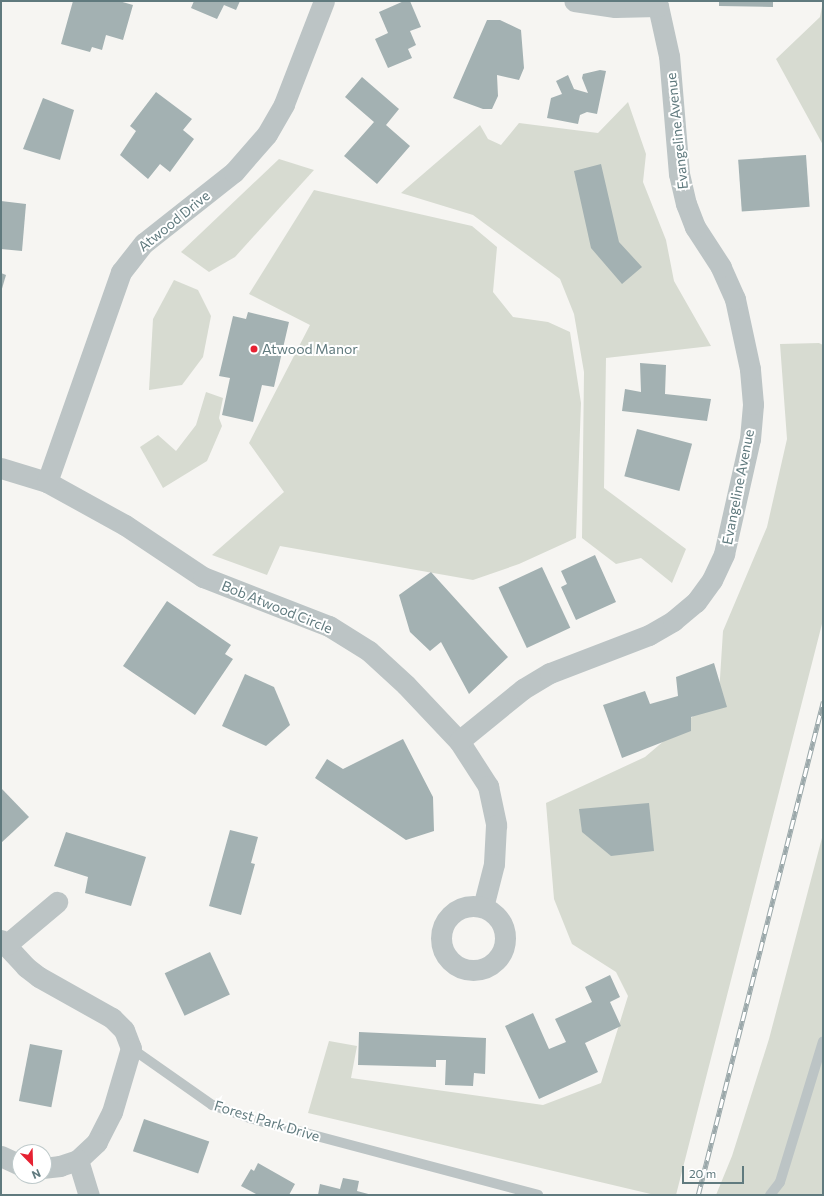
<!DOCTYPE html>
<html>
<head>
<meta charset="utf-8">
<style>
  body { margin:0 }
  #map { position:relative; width:824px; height:1196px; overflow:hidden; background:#f6f5f2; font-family:Commissioner,sans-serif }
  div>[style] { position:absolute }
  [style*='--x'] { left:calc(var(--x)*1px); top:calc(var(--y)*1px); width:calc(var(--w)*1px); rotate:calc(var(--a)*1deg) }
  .green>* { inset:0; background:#d7dbd1 }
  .building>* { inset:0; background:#a3b1b2; transform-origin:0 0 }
  .lane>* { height:10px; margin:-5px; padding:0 5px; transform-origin:5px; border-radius:5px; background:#bcc4c5 }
  .street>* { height:21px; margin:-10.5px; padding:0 10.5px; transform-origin:10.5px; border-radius:10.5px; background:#bcc4c5 }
  .street>.ring { margin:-10.5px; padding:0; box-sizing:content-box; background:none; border:21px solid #bcc4c5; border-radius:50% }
  .rail>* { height:4.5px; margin-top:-2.25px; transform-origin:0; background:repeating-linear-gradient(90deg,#fff 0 9px,#9ba8aa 0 18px); box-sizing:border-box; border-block:1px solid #9ba8aa }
  .dots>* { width:11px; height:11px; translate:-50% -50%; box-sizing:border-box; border:2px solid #fff; border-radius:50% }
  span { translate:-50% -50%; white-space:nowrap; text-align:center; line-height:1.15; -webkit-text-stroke:4px #fff; paint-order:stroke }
  .street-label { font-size:14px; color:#607a7e }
  .poi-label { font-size:14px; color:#607a7e }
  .left { translate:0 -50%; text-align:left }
  .frame { position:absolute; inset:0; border:2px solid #607a7e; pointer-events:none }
  .north { position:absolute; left:12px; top:1144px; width:40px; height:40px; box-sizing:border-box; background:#fff; border:1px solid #bfcacb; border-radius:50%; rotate:157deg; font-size:11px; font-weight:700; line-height:16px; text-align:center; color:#607a7e }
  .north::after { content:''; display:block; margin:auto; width:14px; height:18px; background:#e62132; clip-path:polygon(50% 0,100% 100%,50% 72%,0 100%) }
  .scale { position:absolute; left:682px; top:1166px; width:62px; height:18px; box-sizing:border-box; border:2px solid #607a7e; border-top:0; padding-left:5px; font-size:12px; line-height:14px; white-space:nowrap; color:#607a7e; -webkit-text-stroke:3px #fff; paint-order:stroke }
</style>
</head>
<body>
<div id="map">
  <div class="green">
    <div style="clip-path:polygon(823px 1px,823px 145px,776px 59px,820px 17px)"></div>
    <div style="clip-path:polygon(628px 102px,646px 154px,643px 182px,666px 240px,674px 281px,711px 346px,606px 358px,604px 488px,686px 549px,672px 583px,641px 558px,616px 564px,582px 538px,584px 372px,574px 314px,560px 279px,473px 215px,401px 193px,480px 125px,488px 139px,501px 145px,519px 123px,598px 133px)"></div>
    <div style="clip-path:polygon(279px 159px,314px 170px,235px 257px,209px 272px,181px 252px)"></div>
    <div style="clip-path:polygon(314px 190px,472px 226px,497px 247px,493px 292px,513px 317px,548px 322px,570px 332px,581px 403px,576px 538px,519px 564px,473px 580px,280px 546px,267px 575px,212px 555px,284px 492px,249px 443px,310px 325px,249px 294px)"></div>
    <div style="clip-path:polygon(174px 280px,198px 290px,211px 316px,203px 357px,182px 385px,149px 390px,153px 319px)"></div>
    <div style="clip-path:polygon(819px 343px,823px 345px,823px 620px,676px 1195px,655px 1195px,308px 1113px,329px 1041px,357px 1046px,351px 1078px,543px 1105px,601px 1083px,628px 996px,616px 972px,572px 944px,554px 899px,546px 803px,645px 757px,719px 694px,723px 631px,767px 527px,787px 439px,780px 344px)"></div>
    <div style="clip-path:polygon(206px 392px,223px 398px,219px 418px,222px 426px,207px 461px,163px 488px,140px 447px,158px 435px,176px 451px,196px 425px)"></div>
    <div style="clip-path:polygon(823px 834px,823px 1195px,716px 1195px,732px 1156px,769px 1039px)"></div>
  </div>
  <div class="building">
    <div style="clip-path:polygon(73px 1px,119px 1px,133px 5px,123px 40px,106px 35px,102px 50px,92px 47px,90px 52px,61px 44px)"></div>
    <div style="clip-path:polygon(194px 1px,240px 1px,236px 10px,224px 5px,217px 19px,191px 8px)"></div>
    <div style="clip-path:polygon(404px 1px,410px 1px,421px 27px,410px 31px,416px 45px,408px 49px,412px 58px,388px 68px,375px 39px,388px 33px,379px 12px)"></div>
    <div style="clip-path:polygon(719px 1px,773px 1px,773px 7px,719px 6px)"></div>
    <div style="clip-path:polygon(487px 20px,500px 20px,521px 30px,524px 68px,519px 80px,497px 75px,498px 96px,492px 109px,483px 109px,453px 98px)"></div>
    <div style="clip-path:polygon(600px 70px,606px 71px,597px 114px,587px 112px,580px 115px,578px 124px,547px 118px,551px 98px,562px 94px,556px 81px,568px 75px,574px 89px,588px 93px,582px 78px,583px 74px)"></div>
    <div style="clip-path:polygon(362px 77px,399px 109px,386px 125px,410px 146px,377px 184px,344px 156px,374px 122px,345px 97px)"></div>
    <div style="clip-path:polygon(156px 92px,192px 119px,183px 130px,194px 139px,170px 172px,160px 164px,148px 179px,120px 155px,136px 131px,130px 126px)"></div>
    <div style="clip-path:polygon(43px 98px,74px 110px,60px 160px,23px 149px)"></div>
    <div style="left:806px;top:155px;width:52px;height:68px;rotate:86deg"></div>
    <div style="clip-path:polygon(601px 164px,619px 242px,642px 267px,622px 284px,591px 248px,574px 171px)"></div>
    <div style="clip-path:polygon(1px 201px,26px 204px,22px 251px,1px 249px)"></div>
    <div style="clip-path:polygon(1px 273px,6px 275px,1px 292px)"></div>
    <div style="clip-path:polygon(248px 312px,289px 322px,274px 387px,262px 385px,253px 422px,222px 415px,230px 378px,219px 376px,233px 316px,246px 319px)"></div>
    <div style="clip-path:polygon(640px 363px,666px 365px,665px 394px,711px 399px,707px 421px,622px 411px,625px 389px,641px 392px)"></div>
    <div style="left:637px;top:429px;width:57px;height:49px;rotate:15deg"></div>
    <div style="clip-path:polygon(595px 555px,616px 602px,576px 620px,561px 587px,567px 584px,561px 571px)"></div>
    <div style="left:542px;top:567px;width:67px;height:48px;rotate:65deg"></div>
    <div style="clip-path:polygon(431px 572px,508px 657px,469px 694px,441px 642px,430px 651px,410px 632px,399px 595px)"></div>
    <div style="clip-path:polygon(167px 601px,231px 645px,225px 654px,233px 659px,195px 715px,123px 666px)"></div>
    <div style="clip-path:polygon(714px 663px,727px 707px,691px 717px,691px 731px,622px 758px,603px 705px,645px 691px,650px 704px,678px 696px,676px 677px)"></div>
    <div style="clip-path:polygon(245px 674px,274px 687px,290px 725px,266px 746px,222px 726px)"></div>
    <div style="clip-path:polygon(403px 739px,433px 797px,434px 831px,406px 840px,315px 778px,327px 759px,343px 769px)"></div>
    <div style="clip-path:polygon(1px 788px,29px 817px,1px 843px)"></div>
    <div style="clip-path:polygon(649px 803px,654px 851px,611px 856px,582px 832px,579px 809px)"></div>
    <div style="clip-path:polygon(230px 830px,258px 837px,251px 863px,255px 864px,241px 915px,209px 906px)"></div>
    <div style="clip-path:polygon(66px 832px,146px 857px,131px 906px,85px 893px,88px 877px,54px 866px)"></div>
    <div style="left:210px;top:952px;width:47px;height:50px;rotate:65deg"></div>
    <div style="clip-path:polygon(610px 975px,620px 997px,610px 1002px,621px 1026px,585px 1043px,598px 1072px,539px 1099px,505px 1026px,533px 1013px,549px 1049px,566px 1042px,555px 1019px,592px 1002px,585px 987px)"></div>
    <div style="clip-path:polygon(359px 1032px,486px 1038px,485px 1074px,474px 1073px,473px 1086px,445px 1085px,446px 1060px,436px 1060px,436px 1067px,358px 1065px)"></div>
    <div style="left:30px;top:1044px;width:33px;height:58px;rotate:11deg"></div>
    <div style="left:144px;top:1119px;width:69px;height:34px;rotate:19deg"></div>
    <div style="clip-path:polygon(258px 1163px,295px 1184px,289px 1195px,258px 1195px,241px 1186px,251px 1169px,254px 1171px)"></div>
    <div style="clip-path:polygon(343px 1178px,359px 1181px,357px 1191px,372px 1195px,318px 1195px,320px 1184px,340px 1189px)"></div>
  </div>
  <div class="lane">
    <div style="--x:131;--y:1048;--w:99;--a:35.1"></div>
    <div style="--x:212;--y:1105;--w:43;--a:18.9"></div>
    <div style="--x:253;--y:1119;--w:295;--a:14.9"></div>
    <div style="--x:770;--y:1195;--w:16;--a:-52"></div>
    <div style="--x:780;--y:1182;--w:147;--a:-73"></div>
  </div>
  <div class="street">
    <div style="--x:1;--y:468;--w:48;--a:16.9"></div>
    <div style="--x:47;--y:482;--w:89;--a:28.9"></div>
    <div style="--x:125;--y:525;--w:94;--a:33.7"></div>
    <div style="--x:203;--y:577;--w:135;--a:21.3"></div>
    <div style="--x:329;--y:626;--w:47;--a:32"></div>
    <div style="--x:369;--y:651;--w:50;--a:42.6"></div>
    <div style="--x:406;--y:685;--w:77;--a:46.6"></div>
    <div style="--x:459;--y:741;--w:54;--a:57.2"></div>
    <div style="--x:488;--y:786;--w:40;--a:78"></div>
    <div style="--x:496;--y:825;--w:39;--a:93"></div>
    <div style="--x:494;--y:864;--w:44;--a:104.3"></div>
    <div style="--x:47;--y:482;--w:223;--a:-70.6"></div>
    <div style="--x:121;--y:272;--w:37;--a:-52"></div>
    <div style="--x:144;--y:243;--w:115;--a:-38.3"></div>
    <div style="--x:234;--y:172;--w:50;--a:-49"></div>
    <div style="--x:267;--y:134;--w:34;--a:-60"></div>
    <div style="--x:284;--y:104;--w:110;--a:-68.8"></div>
    <div style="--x:459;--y:741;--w:82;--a:-39.1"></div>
    <div style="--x:523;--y:689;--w:31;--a:-31"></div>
    <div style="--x:550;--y:673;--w:106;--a:-21"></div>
    <div style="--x:649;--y:635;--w:28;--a:-30"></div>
    <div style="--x:673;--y:621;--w:30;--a:-40"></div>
    <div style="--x:696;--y:602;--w:27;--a:-54"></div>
    <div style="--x:712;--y:580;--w:29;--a:-65"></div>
    <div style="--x:724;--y:554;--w:118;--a:-77.3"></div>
    <div style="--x:750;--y:439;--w:35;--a:-85"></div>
    <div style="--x:753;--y:404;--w:35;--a:-95"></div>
    <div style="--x:750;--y:369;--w:72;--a:-102.1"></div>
    <div style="--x:735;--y:299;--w:35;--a:-114"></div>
    <div style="--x:721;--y:267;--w:48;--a:-123"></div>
    <div style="--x:695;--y:227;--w:25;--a:-111"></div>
    <div style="--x:686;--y:204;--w:31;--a:-103"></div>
    <div style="--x:679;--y:174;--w:118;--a:-94.8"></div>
    <div style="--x:669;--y:56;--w:51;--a:-102.4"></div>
    <div style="--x:658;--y:6;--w:43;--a:178.7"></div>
    <div style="--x:615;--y:7;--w:41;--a:-171.7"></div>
    <div class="ring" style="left:441px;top:906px;width:43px;height:43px"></div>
    <div style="--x:1;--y:940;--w:37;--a:47"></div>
    <div style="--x:26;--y:967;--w:16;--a:38"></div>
    <div style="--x:39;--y:977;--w:84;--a:29.3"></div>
    <div style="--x:112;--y:1018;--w:17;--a:45"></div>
    <div style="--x:124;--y:1030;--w:19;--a:69"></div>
    <div style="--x:131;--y:1048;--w:67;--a:106.5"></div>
    <div style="--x:112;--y:1112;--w:34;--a:117"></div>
    <div style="--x:97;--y:1142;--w:26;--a:137"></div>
    <div style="--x:78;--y:1160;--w:19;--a:162"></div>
    <div style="--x:60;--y:1166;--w:16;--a:173"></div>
    <div style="--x:6;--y:945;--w:67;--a:-40.1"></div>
    <div style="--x:1;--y:1156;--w:21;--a:25"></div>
    <div style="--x:78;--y:1160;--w:37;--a:73"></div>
  </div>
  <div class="rail">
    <div style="--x:698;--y:1195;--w:509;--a:-75.77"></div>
  </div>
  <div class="dots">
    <div style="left:254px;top:349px;background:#e62132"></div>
  </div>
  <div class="street-label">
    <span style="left:677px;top:131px;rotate:-96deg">Evangeline Avenue</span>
    <span style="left:174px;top:221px;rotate:-39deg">Atwood Drive</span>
    <span style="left:738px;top:487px;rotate:-79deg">Evangeline Avenue</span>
    <span style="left:277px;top:607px;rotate:22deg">Bob Atwood Circle</span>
    <span style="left:267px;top:1121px;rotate:17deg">Forest Park Drive</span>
  </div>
  <div class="poi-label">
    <span class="left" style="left:262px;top:349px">Atwood Manor</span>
  </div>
  <div class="frame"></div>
  <div class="north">N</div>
  <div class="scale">20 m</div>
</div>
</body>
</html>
